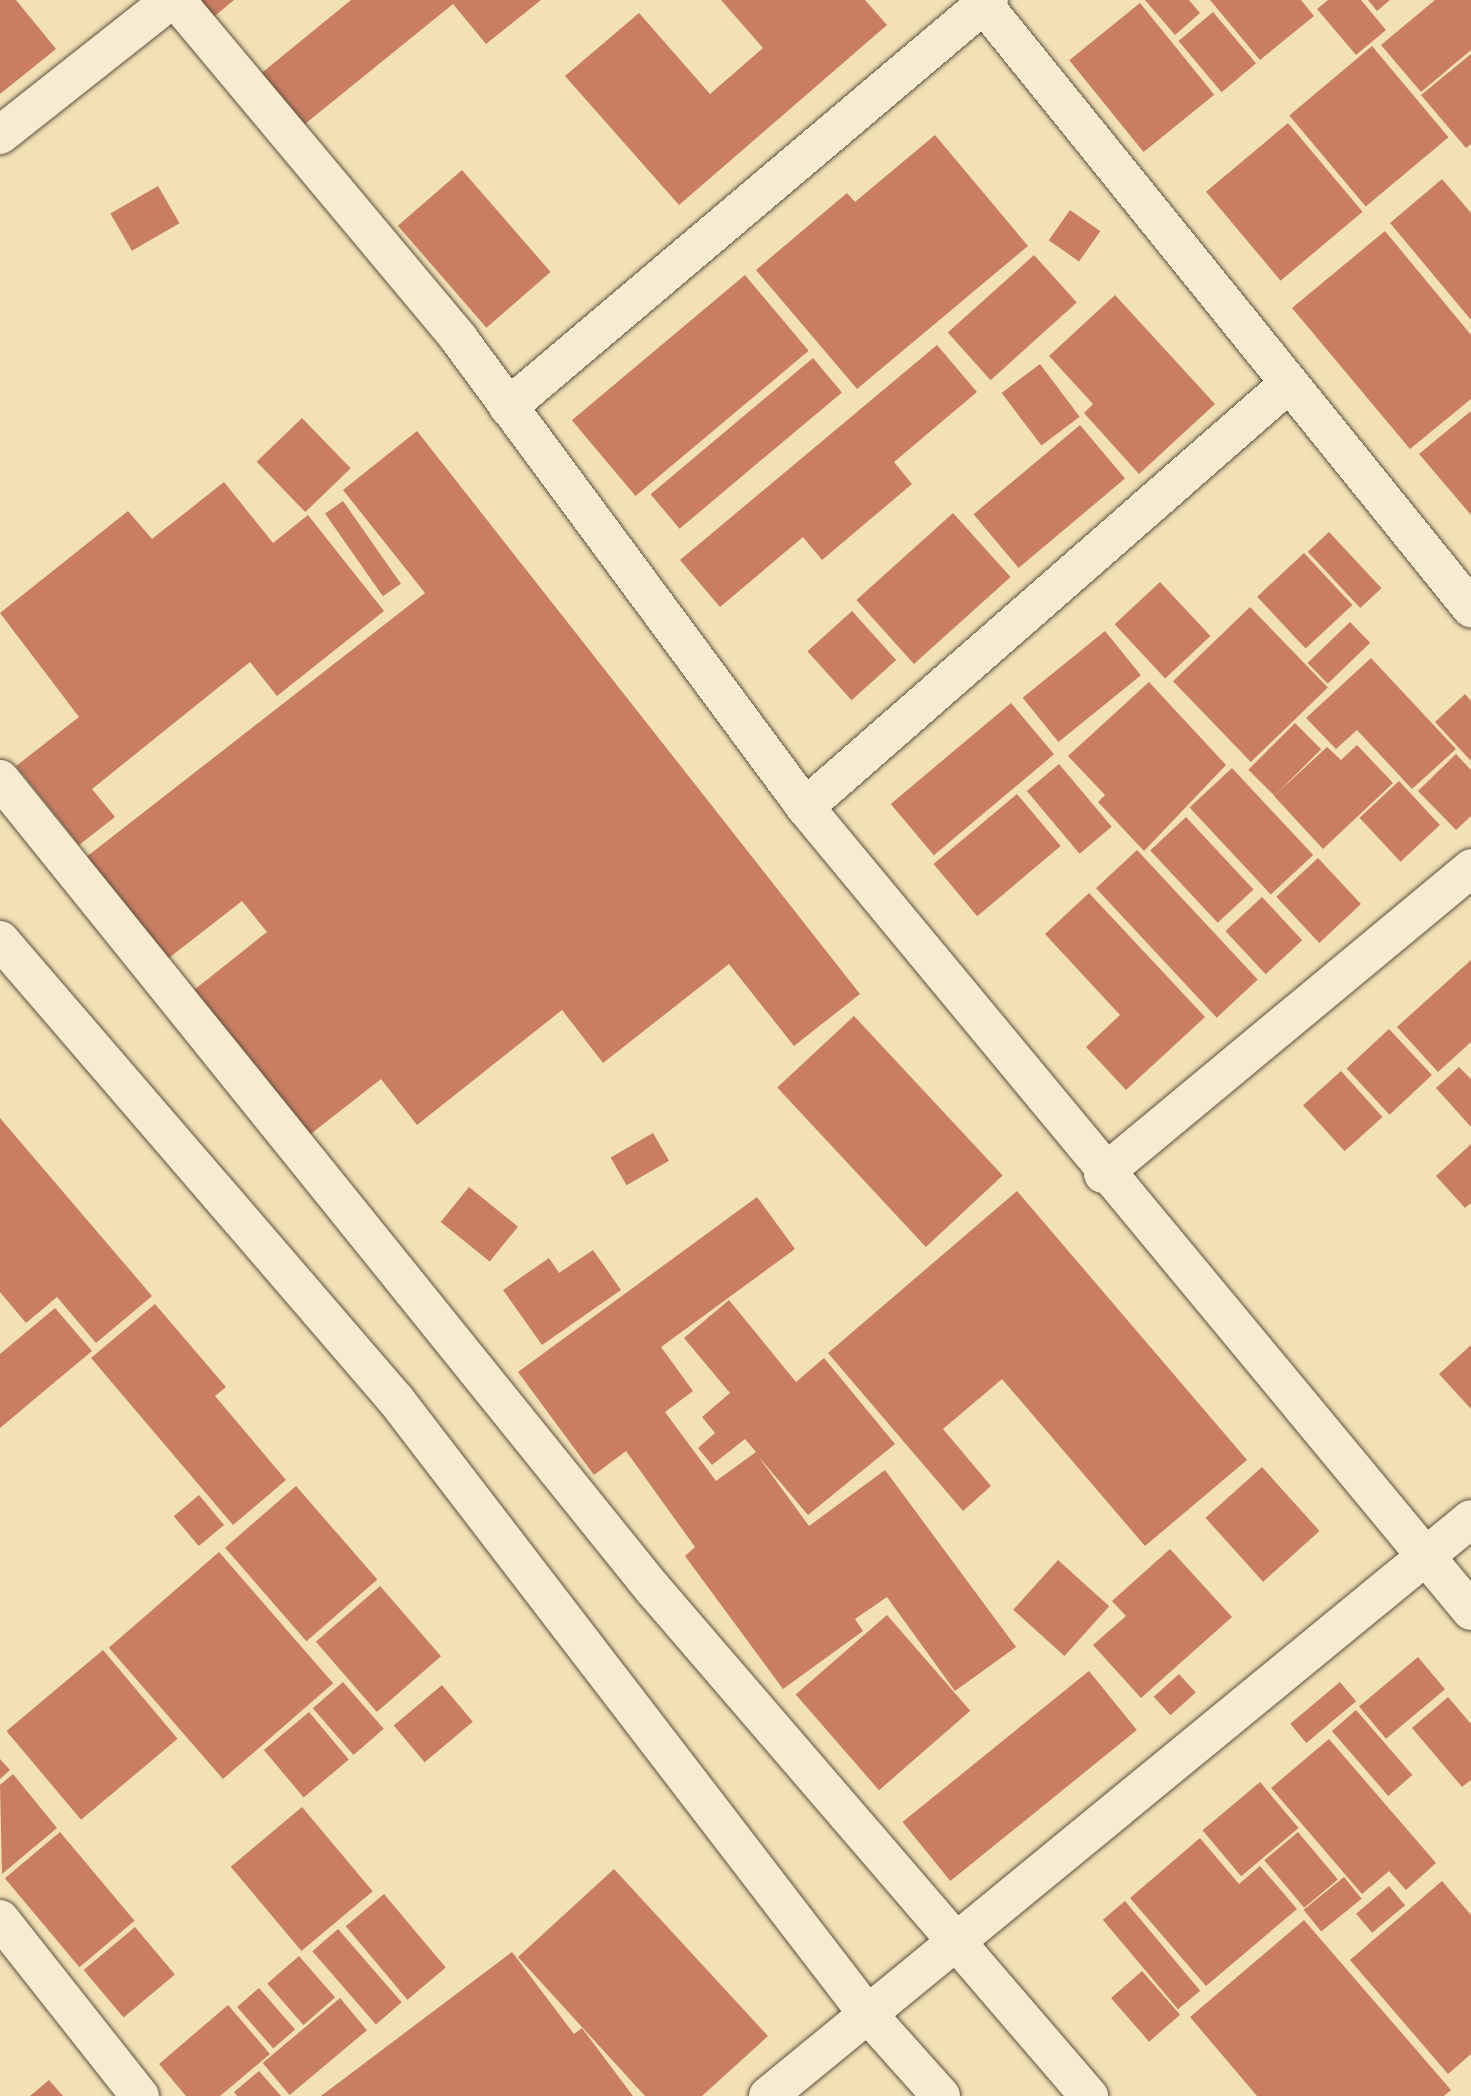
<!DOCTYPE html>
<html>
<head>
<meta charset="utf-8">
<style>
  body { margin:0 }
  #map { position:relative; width:1471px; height:2096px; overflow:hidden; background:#f2e1b5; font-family:"Old Standard TT",serif }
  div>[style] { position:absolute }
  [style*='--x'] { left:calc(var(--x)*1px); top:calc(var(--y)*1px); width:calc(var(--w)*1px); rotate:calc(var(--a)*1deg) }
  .building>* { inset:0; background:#c97e62; transform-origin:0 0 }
  .roads { filter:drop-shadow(0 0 2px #5f503e) drop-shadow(0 0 2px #5f503e) }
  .minor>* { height:38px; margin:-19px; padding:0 19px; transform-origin:19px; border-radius:19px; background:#f7eccf }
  span { translate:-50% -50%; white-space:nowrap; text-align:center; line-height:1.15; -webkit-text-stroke:7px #f7eccf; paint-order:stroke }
</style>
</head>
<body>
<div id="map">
  <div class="building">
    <div style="clip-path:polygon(0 0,16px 0,56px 49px,0 94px)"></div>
    <div style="clip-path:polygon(193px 0,234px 0,210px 20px)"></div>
    <div style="clip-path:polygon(351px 0,541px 0,486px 44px,453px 4px,300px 128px,258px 76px)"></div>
    <div style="clip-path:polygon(721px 0,865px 0,887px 25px,679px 205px,565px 76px,639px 13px,710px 94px,763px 48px)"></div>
    <div style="clip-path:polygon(1145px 0,1189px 0,1200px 13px,1175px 35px)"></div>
    <div style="clip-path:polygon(1210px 0,1301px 0,1314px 16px,1260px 60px)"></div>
    <div style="clip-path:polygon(1328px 0,1361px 0,1386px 30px,1356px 55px,1317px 9px)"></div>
    <div style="clip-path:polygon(1368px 0,1390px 0,1377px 11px)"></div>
    <div style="clip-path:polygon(1435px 0,1471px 0,1471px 50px,1421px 92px,1381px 45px)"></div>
    <div style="left:1140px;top:3px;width:118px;height:91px;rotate:51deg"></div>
    <div style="left:1213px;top:12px;width:67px;height:45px;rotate:50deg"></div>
    <div style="left:1372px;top:46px;width:119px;height:108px;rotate:50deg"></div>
    <div style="clip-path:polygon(1471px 54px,1471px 144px,1466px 148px,1421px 95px)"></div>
    <div style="left:1288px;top:123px;width:116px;height:107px;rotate:50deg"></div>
    <div style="clip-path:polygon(935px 135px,1028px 246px,857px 389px,756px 270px,847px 193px,855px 202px)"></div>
    <div style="left:462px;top:170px;width:135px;height:85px;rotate:49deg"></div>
    <div style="clip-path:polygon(1442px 179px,1471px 213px,1471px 320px,1390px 223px)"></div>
    <div style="left:158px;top:186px;width:43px;height:55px;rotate:60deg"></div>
    <div style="left:1070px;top:210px;width:37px;height:37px;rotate:35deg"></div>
    <div style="clip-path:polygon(1385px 231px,1471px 335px,1471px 399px,1410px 449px,1292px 308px)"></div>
    <div style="left:1034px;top:255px;width:64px;height:116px;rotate:48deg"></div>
    <div style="left:745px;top:275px;width:99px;height:226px;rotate:50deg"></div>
    <div style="clip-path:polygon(1115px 295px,1215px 404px,1139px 474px,1084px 413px,1093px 404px,1049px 356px)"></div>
    <div style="clip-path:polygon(937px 345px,977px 392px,894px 462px,912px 484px,822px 560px,803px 537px,720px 607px,680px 560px)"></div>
    <div style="left:813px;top:358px;width:45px;height:212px;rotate:50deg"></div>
    <div style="left:1040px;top:364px;width:66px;height:48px;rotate:53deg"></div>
    <div style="clip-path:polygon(1471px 411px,1471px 515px,1419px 454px)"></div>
    <div style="left:302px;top:418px;width:70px;height:63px;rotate:46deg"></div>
    <div style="left:1080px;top:425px;width:70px;height:139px;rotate:50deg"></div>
    <div style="clip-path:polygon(417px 431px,860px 994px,794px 1046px,729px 964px,603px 1063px,562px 1010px,417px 1125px,381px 1079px,303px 1140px,189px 994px,267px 932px,242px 901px,165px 961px,85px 858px,425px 593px,343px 490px)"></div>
    <div style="clip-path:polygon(224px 482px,273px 543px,308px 515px,384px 611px,277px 696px,250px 662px,92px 789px,115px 817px,79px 845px,16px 766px,79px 717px,0 613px,128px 511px,152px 539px)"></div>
    <div style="left:343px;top:501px;width:101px;height:22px;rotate:55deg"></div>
    <div style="left:953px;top:513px;width:86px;height:130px;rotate:48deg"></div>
    <div style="left:1329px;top:532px;width:77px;height:29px;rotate:47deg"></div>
    <div style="left:1304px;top:553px;width:71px;height:64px;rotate:47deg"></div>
    <div style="left:1160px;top:582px;width:74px;height:62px;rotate:47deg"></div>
    <div style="left:1250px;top:607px;width:112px;height:107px;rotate:46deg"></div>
    <div style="left:852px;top:611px;width:66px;height:60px;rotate:48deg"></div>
    <div style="left:1350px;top:622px;width:29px;height:59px;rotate:46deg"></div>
    <div style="left:1105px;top:631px;width:57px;height:106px;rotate:51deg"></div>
    <div style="clip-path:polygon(1371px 658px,1456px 749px,1412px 789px,1357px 730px,1336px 749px,1306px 718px)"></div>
    <div style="clip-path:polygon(1149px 682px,1226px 765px,1144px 851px,1098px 802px,1105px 795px,1068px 756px)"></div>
    <div style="clip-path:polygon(1465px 694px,1471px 701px,1471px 761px,1435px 722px)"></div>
    <div style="left:1011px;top:703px;width:67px;height:157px;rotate:50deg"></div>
    <div style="left:1295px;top:723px;width:37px;height:66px;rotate:45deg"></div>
    <div style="clip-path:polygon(1357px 745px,1393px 783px,1323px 849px,1274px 796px,1327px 747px,1341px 760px)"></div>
    <div style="clip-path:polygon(1456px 754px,1471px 770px,1471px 816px,1456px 830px,1418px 791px)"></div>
    <div style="left:1059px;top:764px;width:82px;height:42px;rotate:50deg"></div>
    <div style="left:1232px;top:768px;width:119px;height:58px;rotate:47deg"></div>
    <div style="left:1399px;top:781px;width:60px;height:54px;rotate:47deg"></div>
    <div style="left:1017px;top:794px;width:68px;height:109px;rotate:50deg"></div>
    <div style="left:1186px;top:817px;width:99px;height:49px;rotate:47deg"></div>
    <div style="left:1137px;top:850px;width:177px;height:56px;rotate:47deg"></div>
    <div style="left:1318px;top:858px;width:63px;height:57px;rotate:47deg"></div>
    <div style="clip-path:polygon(1089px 893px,1205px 1017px,1126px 1090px,1086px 1047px,1120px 1015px,1045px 934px)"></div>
    <div style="left:1262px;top:897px;width:59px;height:50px;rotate:47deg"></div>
    <div style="clip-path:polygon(1471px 960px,1471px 1042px,1438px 1072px,1397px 1027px)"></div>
    <div style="left:854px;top:1016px;width:218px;height:105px;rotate:47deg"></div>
    <div style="left:1389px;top:1029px;width:63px;height:58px;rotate:47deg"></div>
    <div style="clip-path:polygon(1459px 1067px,1471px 1079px,1471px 1127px,1436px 1088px)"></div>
    <div style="left:1341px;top:1071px;width:62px;height:51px;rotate:48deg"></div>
    <div style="clip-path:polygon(0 1118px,152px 1296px,96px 1343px,57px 1297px,26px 1323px,0 1292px)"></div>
    <div style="left:653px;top:1133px;width:32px;height:49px;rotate:60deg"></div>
    <div style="clip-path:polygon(1471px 1144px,1471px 1203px,1465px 1208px,1436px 1176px)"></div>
    <div style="left:469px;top:1187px;width:63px;height:45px;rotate:39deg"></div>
    <div style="clip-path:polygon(1017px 1191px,1247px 1460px,1145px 1546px,1002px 1379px,943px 1429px,991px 1486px,963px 1511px,828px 1353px)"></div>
    <div style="clip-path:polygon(757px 1197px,795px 1249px,661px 1347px,693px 1391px,665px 1412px,716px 1481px,756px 1452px,745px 1439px,712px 1465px,698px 1448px,715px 1433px,702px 1417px,730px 1393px,684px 1338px,729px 1300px,796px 1382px,824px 1358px,895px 1444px,808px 1515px,758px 1456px,809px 1526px,885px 1470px,1016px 1647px,955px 1691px,887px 1597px,855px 1619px,863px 1631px,783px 1689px,685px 1556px,695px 1547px,626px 1451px,594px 1475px,518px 1372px)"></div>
    <div style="clip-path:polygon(593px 1250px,621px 1290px,542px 1345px,503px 1290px,549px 1258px,559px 1273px)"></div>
    <div style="clip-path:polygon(155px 1304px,226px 1387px,215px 1396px,286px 1480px,233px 1525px,91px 1358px)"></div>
    <div style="clip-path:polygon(55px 1308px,92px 1351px,0 1428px,0 1354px)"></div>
    <div style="clip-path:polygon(1471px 1345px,1471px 1409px,1439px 1374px)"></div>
    <div style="left:1262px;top:1467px;width:86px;height:76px;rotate:48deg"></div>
    <div style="left:296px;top:1486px;width:124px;height:94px;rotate:49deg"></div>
    <div style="left:199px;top:1495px;width:39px;height:33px;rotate:50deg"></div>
    <div style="clip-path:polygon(1170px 1549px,1232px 1617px,1141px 1698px,1093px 1645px,1126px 1616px,1112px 1601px)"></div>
    <div style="left:219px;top:1552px;width:174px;height:146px;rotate:49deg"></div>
    <div style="left:1058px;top:1560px;width:69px;height:67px;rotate:42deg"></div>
    <div style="left:380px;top:1586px;width:93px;height:85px;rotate:49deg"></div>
    <div style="left:887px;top:1615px;width:127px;height:121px;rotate:49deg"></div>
    <div style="left:103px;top:1650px;width:116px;height:126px;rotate:50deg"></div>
    <div style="left:1418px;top:1657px;width:42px;height:77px;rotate:50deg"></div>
    <div style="left:1089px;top:1671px;width:76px;height:240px;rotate:51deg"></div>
    <div style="left:1179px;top:1674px;width:25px;height:34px;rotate:48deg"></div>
    <div style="left:343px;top:1682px;width:62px;height:40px;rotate:49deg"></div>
    <div style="left:1340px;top:1682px;width:25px;height:65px;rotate:50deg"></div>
    <div style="left:442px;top:1685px;width:48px;height:63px;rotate:50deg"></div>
    <div style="clip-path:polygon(1448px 1697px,1471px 1724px,1471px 1780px,1462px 1787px,1412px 1728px)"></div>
    <div style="left:1356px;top:1710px;width:86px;height:32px;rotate:49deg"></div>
    <div style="left:309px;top:1712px;width:62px;height:59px;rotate:50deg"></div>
    <div style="clip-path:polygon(1329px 1739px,1436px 1863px,1406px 1890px,1389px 1871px,1362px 1894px,1271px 1788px)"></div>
    <div style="clip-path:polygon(0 1759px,10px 1770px,0 1779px)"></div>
    <div style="clip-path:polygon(13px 1774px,57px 1828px,2px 1874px,0 1785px)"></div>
    <div style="left:1260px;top:1782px;width:60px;height:75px;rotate:50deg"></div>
    <div style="left:302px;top:1807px;width:110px;height:93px;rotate:50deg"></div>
    <div style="left:60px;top:1832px;width:116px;height:72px;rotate:50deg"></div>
    <div style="left:1298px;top:1832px;width:62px;height:44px;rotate:50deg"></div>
    <div style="clip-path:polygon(1200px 1838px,1239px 1884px,1260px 1866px,1297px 1909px,1206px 1986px,1130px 1898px)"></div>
    <div style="clip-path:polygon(614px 1869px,768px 2036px,702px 2096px,645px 2096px,518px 1957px)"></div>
    <div style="left:1344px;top:1877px;width:28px;height:52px;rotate:51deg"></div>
    <div style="clip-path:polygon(1442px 1881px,1471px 1915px,1471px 2054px,1448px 2074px,1350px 1960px)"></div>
    <div style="left:1389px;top:1886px;width:25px;height:43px;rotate:50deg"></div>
    <div style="left:384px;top:1894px;width:96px;height:50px;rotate:50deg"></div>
    <div style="left:1125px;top:1901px;width:117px;height:29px;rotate:50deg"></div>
    <div style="clip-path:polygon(1304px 1920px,1451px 2090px,1444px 2096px,1257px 2096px,1190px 2017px)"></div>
    <div style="left:135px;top:1927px;width:62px;height:67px;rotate:50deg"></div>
    <div style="left:338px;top:1929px;width:97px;height:34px;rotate:49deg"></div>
    <div style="clip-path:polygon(512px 1952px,574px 2034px,582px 2028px,633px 2096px,321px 2096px)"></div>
    <div style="left:299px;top:1956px;width:55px;height:42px;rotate:49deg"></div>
    <div style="left:1142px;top:1971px;width:58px;height:41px;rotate:49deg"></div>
    <div style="left:259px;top:1988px;width:55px;height:29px;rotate:49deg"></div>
    <div style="left:340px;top:1998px;width:42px;height:101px;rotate:50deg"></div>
    <div style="clip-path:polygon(228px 2005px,270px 2054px,220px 2096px,186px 2096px,159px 2064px)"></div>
    <div style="clip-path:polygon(259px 2071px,281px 2096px,237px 2096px,234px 2092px)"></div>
    <div style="clip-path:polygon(49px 2080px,63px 2096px,30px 2096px)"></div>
  </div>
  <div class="roads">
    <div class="minor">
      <div style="--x:176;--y:0;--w:442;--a:50.1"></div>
      <div style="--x:459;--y:339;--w:582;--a:53.52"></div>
      <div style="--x:805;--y:807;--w:1044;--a:50.36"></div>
      <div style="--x:980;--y:0;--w:782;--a:51.08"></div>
      <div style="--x:0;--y:135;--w:218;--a:-38.3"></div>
      <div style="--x:508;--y:407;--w:630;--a:-40.24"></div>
      <div style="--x:0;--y:779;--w:1040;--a:51.13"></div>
      <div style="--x:653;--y:1589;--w:669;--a:49.31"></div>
      <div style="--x:805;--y:807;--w:639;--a:-41.19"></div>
      <div style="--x:0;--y:940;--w:607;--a:49.28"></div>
      <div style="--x:396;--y:1400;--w:770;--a:52.49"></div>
      <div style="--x:865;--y:2011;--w:114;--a:48.2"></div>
      <div style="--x:1103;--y:1174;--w:479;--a:-39.7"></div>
      <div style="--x:0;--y:1919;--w:226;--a:51.7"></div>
      <div style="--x:768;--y:2096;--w:909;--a:-39.38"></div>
    </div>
  </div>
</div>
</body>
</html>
